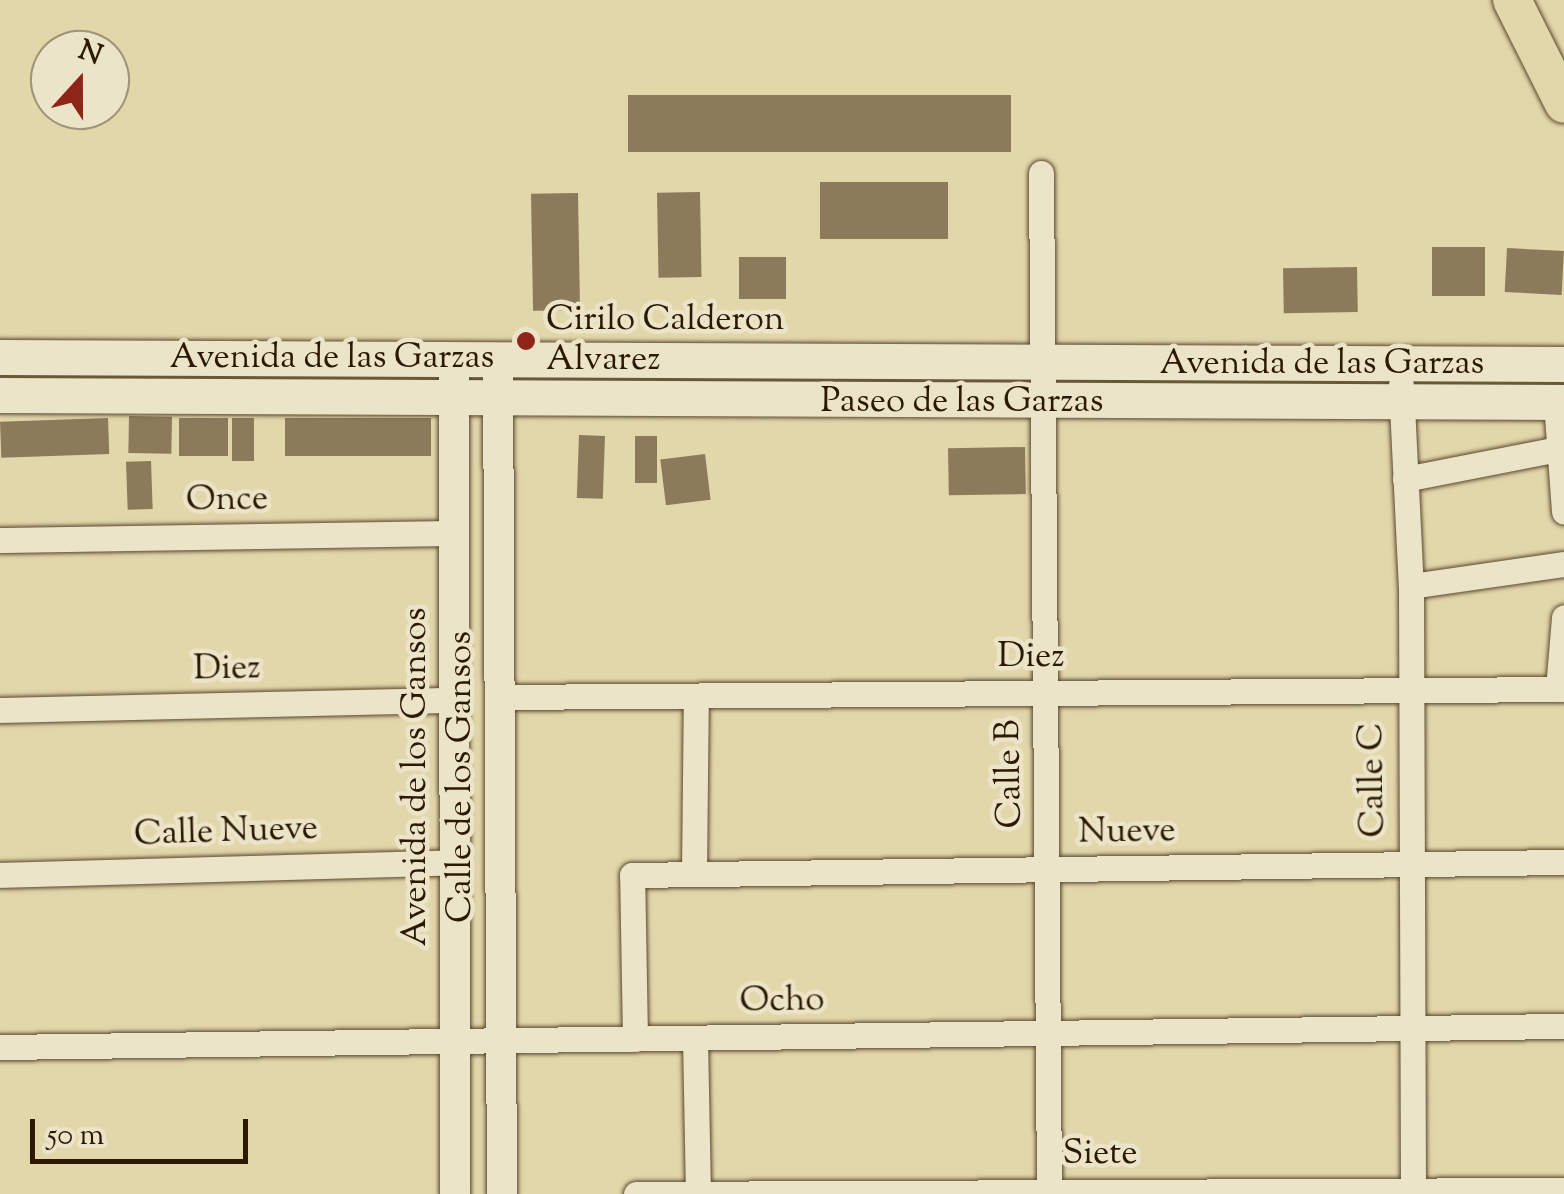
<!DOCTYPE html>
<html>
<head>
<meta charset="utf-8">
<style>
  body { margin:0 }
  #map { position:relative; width:1564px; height:1194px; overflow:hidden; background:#e2d6ab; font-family:"Sorts Mill Goudy",serif }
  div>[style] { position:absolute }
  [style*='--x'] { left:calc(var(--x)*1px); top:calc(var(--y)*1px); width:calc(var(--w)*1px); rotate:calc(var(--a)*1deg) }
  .building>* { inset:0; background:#8b7b5a; transform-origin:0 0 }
  .roads { filter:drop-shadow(0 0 2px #5a482c) drop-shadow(0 0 2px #5a482c) }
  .minor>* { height:25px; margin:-12.5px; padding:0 12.5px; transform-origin:12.5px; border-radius:12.5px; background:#ece4c8 }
  .tertiary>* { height:30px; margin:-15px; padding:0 15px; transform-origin:15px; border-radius:15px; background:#ece4c8 }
  .secondary>* { height:35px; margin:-17.5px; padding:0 17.5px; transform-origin:17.5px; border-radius:17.5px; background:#ece4c8 }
  .primary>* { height:38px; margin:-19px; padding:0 19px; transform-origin:19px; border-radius:19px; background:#e2d6ab }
  .dots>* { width:28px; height:28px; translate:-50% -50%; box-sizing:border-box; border:5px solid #ece4c8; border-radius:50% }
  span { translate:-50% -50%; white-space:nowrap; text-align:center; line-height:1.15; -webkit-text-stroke:9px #ece4c8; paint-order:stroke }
  .poi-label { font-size:35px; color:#2c1902 }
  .left { translate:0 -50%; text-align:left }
  .street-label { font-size:35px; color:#2c1902 }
  .north { position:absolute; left:30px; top:30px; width:100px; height:100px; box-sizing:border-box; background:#ece4c8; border:2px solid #9f9379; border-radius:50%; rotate:21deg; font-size:28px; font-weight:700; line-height:40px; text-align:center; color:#2c1902 }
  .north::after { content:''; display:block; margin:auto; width:35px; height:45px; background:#8f2418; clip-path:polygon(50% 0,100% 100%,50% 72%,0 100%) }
  .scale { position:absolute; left:30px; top:1119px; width:218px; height:45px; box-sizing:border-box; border:5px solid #2c1902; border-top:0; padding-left:12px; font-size:30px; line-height:35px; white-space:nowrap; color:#2c1902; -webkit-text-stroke:8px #ece4c8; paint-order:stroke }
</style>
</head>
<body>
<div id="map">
  <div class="building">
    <div style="left:628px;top:95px;width:383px;height:57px"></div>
    <div style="left:820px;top:182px;width:128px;height:57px"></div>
    <div style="left:700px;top:192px;width:85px;height:43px;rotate:89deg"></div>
    <div style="left:578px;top:193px;width:117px;height:47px;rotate:89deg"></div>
    <div style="left:1432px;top:247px;width:53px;height:49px"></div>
    <div style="left:1507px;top:248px;width:57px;height:44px;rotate:3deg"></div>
    <div style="left:739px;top:257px;width:47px;height:42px"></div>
    <div style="left:1357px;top:267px;width:45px;height:74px;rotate:89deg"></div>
    <div style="left:129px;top:416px;width:43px;height:37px;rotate:1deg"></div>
    <div style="left:108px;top:418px;width:36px;height:108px;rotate:88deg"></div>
    <div style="left:179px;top:418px;width:49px;height:38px"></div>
    <div style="left:254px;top:418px;width:43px;height:22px;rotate:90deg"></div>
    <div style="left:285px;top:418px;width:146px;height:38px"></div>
    <div style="left:579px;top:435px;width:26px;height:63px;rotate:2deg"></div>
    <div style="left:635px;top:436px;width:22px;height:47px"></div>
    <div style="left:1025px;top:447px;width:47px;height:77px;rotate:89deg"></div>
    <div style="left:705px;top:454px;width:46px;height:45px;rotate:83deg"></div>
    <div style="left:151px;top:461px;width:48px;height:25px;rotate:88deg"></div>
  </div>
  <div class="roads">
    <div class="minor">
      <div style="--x:1041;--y:173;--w:1021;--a:89.55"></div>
      <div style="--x:1401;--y:385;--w:201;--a:87.2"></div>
      <div style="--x:1411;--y:586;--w:608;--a:89.81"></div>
      <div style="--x:1556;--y:402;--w:110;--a:85.8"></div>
      <div style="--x:1405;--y:479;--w:156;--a:-11.1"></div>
      <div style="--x:0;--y:540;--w:454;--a:-0.9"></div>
      <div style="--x:1411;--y:586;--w:155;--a:-8.2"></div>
      <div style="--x:1558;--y:689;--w:72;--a:-85.2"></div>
      <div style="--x:499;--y:697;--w:1065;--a:-0.43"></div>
      <div style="--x:0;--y:710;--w:455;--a:-1.3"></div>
      <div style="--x:694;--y:874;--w:178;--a:-89.4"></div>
      <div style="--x:0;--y:875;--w:455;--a:-1.6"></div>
      <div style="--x:695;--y:1038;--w:152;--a:88.9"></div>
      <div style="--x:635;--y:1039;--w:164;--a:-91"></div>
      <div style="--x:632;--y:875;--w:932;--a:-0.8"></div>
      <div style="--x:0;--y:1047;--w:1564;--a:-0.77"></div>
      <div style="--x:636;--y:1194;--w:928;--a:-0.25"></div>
    </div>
    <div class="tertiary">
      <div style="--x:498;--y:360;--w:834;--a:89.73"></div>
      <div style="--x:454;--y:374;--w:820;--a:89.93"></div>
    </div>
    <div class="secondary">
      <div style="--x:0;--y:357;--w:1564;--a:0.26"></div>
      <div style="--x:0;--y:395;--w:1564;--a:0.26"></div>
    </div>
    <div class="primary">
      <div style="--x:1512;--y:0;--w:116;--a:63.4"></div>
    </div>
  </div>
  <div class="dots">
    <div style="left:526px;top:341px;background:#8f2418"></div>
  </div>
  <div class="poi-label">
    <span class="left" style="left:546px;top:341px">Cirilo Calderon<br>Alvarez</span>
  </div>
  <div class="street-label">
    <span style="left:332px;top:359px">Avenida de las Garzas</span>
    <span style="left:1322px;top:365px">Avenida de las Garzas</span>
    <span style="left:962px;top:403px">Paseo de las Garzas</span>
    <span style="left:227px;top:501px;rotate:-1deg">Once</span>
    <span style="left:1031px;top:658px">Diez</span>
    <span style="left:227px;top:670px;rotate:-1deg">Diez</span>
    <span style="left:1011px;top:774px;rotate:-91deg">Calle B</span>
    <span style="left:417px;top:777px;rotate:-90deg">Avenida de los Gansos</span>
    <span style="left:462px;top:777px;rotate:-90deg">Calle de los Gansos</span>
    <span style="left:1374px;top:780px;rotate:-91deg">Calle C</span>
    <span style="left:226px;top:833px;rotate:-2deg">Calle Nueve</span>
    <span style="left:1127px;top:833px;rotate:-1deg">Nueve</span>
    <span style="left:782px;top:1002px;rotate:-1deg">Ocho</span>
    <span style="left:1100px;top:1155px">Siete</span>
  </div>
  <div class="north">N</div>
  <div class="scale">50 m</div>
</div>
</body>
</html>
